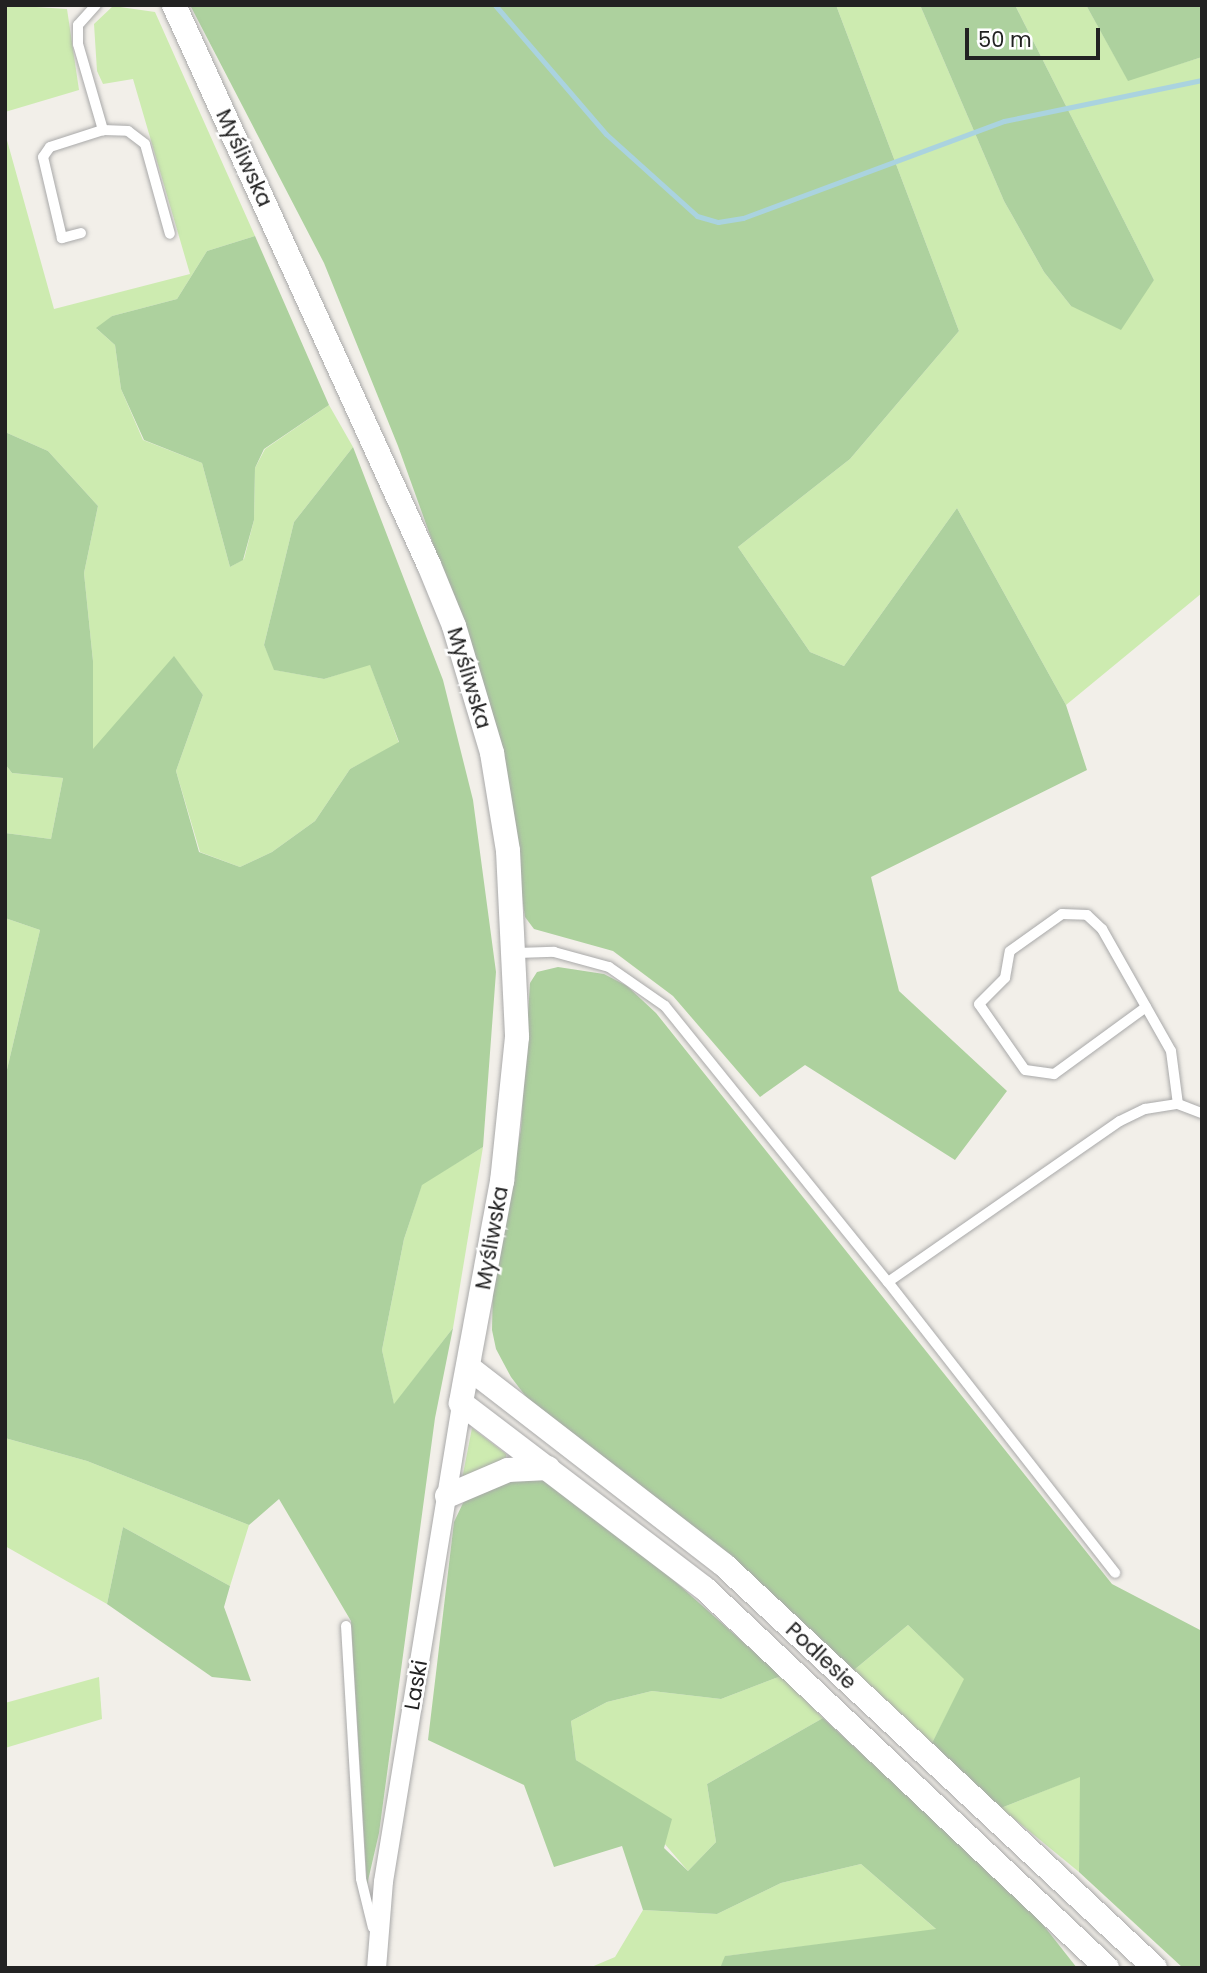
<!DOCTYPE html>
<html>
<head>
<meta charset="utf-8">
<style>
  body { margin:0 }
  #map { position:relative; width:1207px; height:1973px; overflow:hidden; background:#f2efe9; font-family:Poppins,sans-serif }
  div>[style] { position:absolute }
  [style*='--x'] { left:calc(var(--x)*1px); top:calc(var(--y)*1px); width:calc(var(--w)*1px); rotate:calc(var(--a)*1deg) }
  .grass>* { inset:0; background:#cdebb0 }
  .forest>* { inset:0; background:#add19e }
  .stream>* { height:5px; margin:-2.5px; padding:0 2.5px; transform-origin:2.5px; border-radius:2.5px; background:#aad3df }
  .roads { filter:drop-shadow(0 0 2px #a9a9a9) drop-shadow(0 0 2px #a9a9a9) }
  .service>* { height:10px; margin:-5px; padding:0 5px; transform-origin:5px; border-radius:5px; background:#fff }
  .minor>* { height:19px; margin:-9.5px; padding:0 9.5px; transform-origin:9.5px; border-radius:9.5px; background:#fff }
  .tertiary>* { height:24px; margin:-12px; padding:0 12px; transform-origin:12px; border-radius:12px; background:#fff }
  span { translate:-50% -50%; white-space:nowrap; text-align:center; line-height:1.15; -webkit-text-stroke:5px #fff; paint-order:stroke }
  .street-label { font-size:21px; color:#222 }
  .frame { position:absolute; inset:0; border:7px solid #222; pointer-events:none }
  .scale { position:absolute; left:965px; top:28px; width:135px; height:32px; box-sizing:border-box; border:4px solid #222; border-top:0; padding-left:9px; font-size:21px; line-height:24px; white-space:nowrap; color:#222; -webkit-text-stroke:5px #fff; paint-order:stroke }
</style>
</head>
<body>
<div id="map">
  <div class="grass">
    <div style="clip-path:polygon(5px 5px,67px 9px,79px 90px,5px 112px)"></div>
    <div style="clip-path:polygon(836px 5px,920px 5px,1004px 201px,1044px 272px,1071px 306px,1154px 280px,1015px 5px,1086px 5px,1128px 80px,1202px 57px,1202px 593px,1066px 705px,957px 508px,844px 666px,810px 652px,738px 547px,850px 459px,959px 331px)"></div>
    <div style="clip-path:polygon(113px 6px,155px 12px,255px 236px,207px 251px,177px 299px,112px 316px,97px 329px,115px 345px,121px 389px,143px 440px,202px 463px,230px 567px,244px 559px,254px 520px,255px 468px,265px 449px,329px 405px,353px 447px,294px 522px,264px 645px,275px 670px,324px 679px,370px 664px,399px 743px,350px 769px,315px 821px,272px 852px,240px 867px,200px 852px,176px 771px,203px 695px,174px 657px,93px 751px,93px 661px,84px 573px,98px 506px,48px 451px,5px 432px,5px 133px,54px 309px,190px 274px,133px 79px,103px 84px,97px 71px,94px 24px)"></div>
    <div style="clip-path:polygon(5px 764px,12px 773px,63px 778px,51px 839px,5px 833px)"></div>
    <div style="clip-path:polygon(5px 918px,40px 930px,5px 1078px)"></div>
    <div style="clip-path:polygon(483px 1147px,453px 1328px,394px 1405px,382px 1350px,404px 1239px,422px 1184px)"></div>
    <div style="clip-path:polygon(472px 1428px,506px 1454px,506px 1462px,462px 1479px)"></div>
    <div style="clip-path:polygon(5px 1438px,87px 1461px,249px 1525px,230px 1586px,123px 1527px,107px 1604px,5px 1546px)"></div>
    <div style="clip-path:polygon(908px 1625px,965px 1679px,932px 1743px,854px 1670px)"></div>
    <div style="clip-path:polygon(781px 1676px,823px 1718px,707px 1784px,716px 1842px,688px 1871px,614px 1785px,576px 1760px,571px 1721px,607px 1702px,652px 1691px,721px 1699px)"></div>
    <div style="clip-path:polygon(99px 1677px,102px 1719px,5px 1748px,5px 1703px)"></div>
    <div style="clip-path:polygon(1081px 1776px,1079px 1872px,1001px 1808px)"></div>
    <div style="clip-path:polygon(861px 1864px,937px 1930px,726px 1956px,720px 1968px,589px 1968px,615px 1957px,643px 1910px,717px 1914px,781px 1883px)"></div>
  </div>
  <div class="forest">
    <div style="clip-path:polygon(190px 5px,836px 5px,959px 331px,850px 459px,738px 547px,810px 652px,844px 666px,957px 508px,1066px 705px,1087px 770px,871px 877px,899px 991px,1007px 1091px,955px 1160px,805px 1065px,760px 1097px,673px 996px,613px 951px,534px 929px,525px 917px,504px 773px,481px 677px,398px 446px,324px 263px)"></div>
    <div style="clip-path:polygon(920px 5px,1015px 5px,1154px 280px,1121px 330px,1071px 306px,1044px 272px,1004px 201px)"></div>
    <div style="clip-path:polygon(1086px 5px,1202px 5px,1202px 57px,1128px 81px)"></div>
    <div style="clip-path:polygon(255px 236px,329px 405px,264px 449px,255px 468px,254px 520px,243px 560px,230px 567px,202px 463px,144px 440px,121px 389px,115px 345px,96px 328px,112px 316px,177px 299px,207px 251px)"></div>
    <div style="clip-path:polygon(5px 432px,48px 451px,98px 506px,84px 573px,93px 661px,93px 749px,174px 656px,203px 695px,176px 771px,199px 852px,240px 867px,272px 852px,315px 821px,350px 769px,399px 742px,370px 665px,324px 679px,274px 670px,264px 645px,294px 522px,353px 447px,443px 680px,473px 800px,496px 972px,483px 1147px,422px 1185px,404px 1239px,382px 1350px,394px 1404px,453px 1328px,435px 1418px,379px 1833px,367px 1885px,351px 1621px,279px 1499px,249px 1525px,87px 1461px,5px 1438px,5px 1078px,40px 930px,5px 918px,5px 833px,51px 839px,63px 778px,12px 773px,5px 764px)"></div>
    <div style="clip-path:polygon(558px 967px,604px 974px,627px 986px,656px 1013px,1112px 1584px,1202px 1631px,1202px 1968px,1183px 1968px,1079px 1872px,1080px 1777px,1001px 1808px,932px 1743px,964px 1679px,908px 1625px,854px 1670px,527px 1398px,511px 1377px,496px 1349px,492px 1330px,493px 1284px,521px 1129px,530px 983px,537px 972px)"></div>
    <div style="clip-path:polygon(544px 1479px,615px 1528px,781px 1676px,721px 1699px,652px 1691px,607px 1702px,571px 1721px,576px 1760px,672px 1819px,664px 1848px,688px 1871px,716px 1842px,707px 1784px,823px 1718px,1033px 1912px,1077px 1968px,720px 1968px,725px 1956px,936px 1929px,861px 1864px,781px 1883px,717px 1914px,643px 1910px,622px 1846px,554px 1867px,524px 1785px,428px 1740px,454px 1522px,463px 1503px,489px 1483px)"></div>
    <div style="clip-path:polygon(123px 1527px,230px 1586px,224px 1607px,251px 1681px,212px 1677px,107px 1604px)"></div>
  </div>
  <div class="stream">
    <div style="--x:495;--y:5;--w:170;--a:49.3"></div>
    <div style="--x:606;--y:134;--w:122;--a:42"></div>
    <div style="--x:697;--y:216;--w:22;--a:16"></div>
    <div style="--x:718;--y:222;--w:25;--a:-9"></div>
    <div style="--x:743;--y:218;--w:278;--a:-20.4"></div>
    <div style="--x:1004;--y:121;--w:202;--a:-11.7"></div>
  </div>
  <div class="roads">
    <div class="service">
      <div style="--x:96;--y:5;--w:27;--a:132"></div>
      <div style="--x:78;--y:25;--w:19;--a:90"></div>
      <div style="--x:78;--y:44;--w:90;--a:73.8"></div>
      <div style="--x:103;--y:130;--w:25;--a:2"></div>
      <div style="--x:128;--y:131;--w:21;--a:37"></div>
      <div style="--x:145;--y:144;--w:93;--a:74.5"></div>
      <div style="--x:81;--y:233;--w:20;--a:165"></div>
      <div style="--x:62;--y:238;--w:83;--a:-103.2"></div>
      <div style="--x:43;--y:157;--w:12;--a:-55"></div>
      <div style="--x:50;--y:147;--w:56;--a:-17.8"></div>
      <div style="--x:517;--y:953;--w:37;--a:-2"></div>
      <div style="--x:554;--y:952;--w:57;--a:15.3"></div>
      <div style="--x:609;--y:967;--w:68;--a:34.9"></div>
      <div style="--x:665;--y:1006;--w:355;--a:51.1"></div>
      <div style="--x:888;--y:1282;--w:282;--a:-34.8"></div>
      <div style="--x:1120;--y:1121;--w:28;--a:-26"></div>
      <div style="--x:1145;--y:1109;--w:33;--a:-9"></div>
      <div style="--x:1178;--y:1104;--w:26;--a:21"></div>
      <div style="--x:1146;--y:1007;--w:114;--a:143.9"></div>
      <div style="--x:1054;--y:1074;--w:29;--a:-172"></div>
      <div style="--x:1025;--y:1070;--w:80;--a:-124.9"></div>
      <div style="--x:979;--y:1004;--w:37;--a:-45"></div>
      <div style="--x:1005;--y:978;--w:27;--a:-80"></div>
      <div style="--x:1010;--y:951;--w:64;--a:-35.4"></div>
      <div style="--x:1062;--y:914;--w:25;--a:2"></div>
      <div style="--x:1087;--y:915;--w:21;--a:43"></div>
      <div style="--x:1102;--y:929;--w:140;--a:60.5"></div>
      <div style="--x:1171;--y:1051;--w:53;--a:82.5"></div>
      <div style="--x:888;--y:1282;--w:369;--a:52"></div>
      <div style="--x:346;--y:1626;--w:253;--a:86.6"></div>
      <div style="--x:361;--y:1879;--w:50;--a:76.2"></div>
    </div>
    <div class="minor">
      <div style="--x:376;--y:1968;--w:87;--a:-85.4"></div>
      <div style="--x:383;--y:1881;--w:484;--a:-80.7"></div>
    </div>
    <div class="tertiary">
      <div style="--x:174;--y:5;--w:615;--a:65.52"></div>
      <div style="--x:429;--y:565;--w:66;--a:67.7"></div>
      <div style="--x:454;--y:626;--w:133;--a:73.3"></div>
      <div style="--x:492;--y:753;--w:99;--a:80.7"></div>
      <div style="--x:508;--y:851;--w:186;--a:87.2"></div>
      <div style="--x:517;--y:1037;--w:145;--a:95.9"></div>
      <div style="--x:502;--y:1181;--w:226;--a:100.5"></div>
      <div style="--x:461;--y:1403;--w:305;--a:37.3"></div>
      <div style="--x:704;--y:1588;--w:554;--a:43.32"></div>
      <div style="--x:468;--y:1367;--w:324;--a:37.7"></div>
      <div style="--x:724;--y:1565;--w:590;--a:43.08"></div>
      <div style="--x:447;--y:1496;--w:66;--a:-23.1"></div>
      <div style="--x:508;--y:1470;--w:40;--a:-2.9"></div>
    </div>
  </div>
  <div class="street-label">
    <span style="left:244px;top:158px;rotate:65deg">Myśliwska</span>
    <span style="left:469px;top:678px;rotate:73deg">Myśliwska</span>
    <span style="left:492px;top:1238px;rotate:-80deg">Myśliwska</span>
    <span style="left:821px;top:1656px;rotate:43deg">Podlesie</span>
    <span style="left:416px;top:1685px;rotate:-80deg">Laski</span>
  </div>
  <div class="frame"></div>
  <div class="scale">50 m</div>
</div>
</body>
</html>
